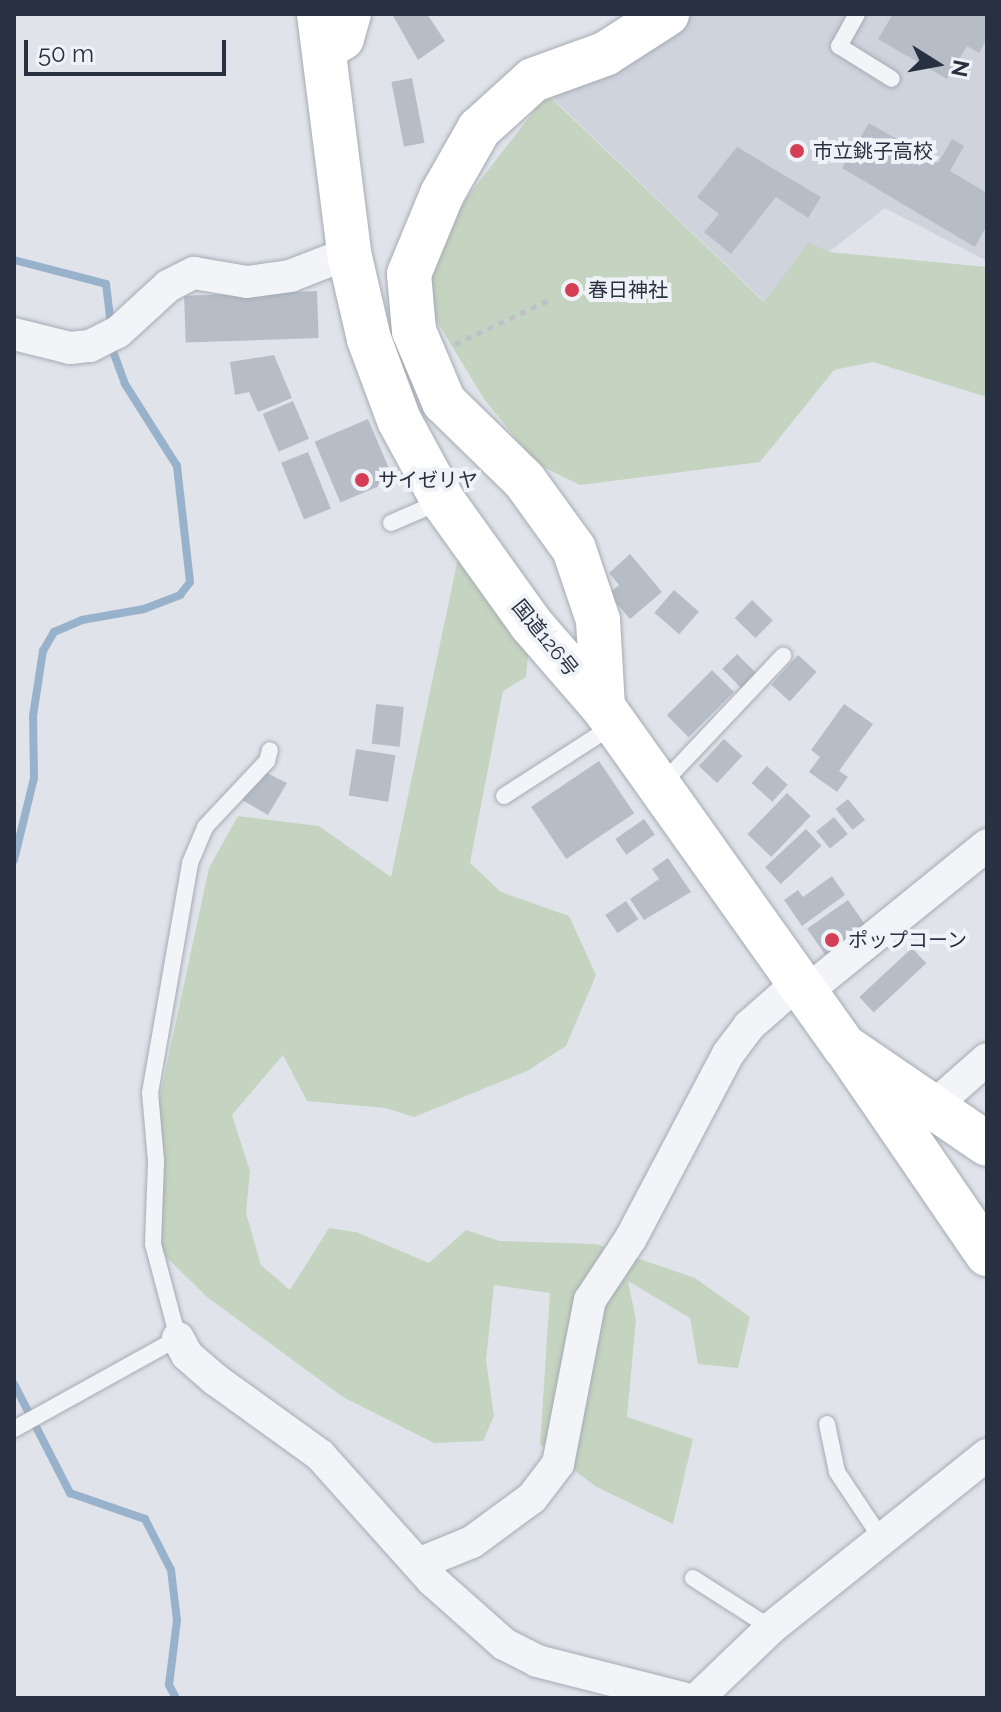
<!DOCTYPE html>
<html>
<head>
<meta charset="utf-8">
<style>
  body { margin:0 }
  #map { position:relative; width:1001px; height:1712px; overflow:hidden; background:#e0e4ea; font-family:Raleway,"Noto Sans JP",sans-serif }
  div>[style] { position:absolute }
  [style*='--x'] { left:calc(var(--x)*1px); top:calc(var(--y)*1px); width:calc(var(--w)*1px); rotate:calc(var(--a)*1deg) }
  .built>* { inset:0; background:#ced3dc }
  .green>* { inset:0; background:#c5d4c0 }
  .stream>* { height:8px; margin:-4px; padding:0 4px; transform-origin:4px; border-radius:4px; background:#99b2cb }
  .building>* { inset:0; background:#b7bdc7; transform-origin:0 0 }
  .path>* { height:5px; margin-top:-2.5px; transform-origin:0; background:repeating-linear-gradient(90deg,#bec1c9 0 6px,transparent 0 12px) }
  .roads { filter:drop-shadow(0 0 2px #a5abb4) drop-shadow(0 0 2px #a5abb4) }
  .lane>* { height:16px; margin:-8px; padding:0 8px; transform-origin:8px; border-radius:8px; background:#f3f4f8 }
  .street>* { height:32px; margin:-16px; padding:0 16px; transform-origin:16px; border-radius:16px; background:#f3f4f8 }
  .secondary>* { height:44px; margin:-22px; padding:0 22px; transform-origin:22px; border-radius:22px; background:#fff }
  .highway>* { height:44px; margin:-22px; padding:0 22px; transform-origin:22px; border-radius:22px; background:#fff }
  .dots>* { width:22px; height:22px; translate:-50% -50%; box-sizing:border-box; border:4px solid #eff3f7; border-radius:50% }
  span { translate:-50% -50%; white-space:nowrap; text-align:center; line-height:1.15; -webkit-text-stroke:8px #eff3f7; paint-order:stroke }
  .poi-label { font-size:20px; color:#283142 }
  .left { translate:0 -50%; text-align:left }
  .street-label { font-size:20px; color:#283142 }
  .frame { position:absolute; inset:0; border:16px solid #283142; pointer-events:none }
  .north { position:absolute; left:897px; top:24px; width:80px; height:80px; -webkit-text-stroke:6px #eff3f7; paint-order:stroke; rotate:101deg; font-size:22px; font-weight:700; line-height:32px; text-align:center; color:#283142 }
  .north::after { content:''; display:block; margin:auto; width:28px; height:36px; background:#283142; clip-path:polygon(50% 0,100% 100%,50% 72%,0 100%) }
  .scale { position:absolute; left:24px; top:40px; width:202px; height:36px; box-sizing:border-box; border:4px solid #283142; border-top:0; padding-left:10px; font-size:24px; line-height:28px; white-space:nowrap; color:#283142; -webkit-text-stroke:6px #eff3f7; paint-order:stroke }
</style>
</head>
<body>
<div id="map">
  <div class="built">
    <div style="clip-path:polygon(690px 14px,987px 14px,987px 261px,885px 208px,765px 302px,544px 90px,676px 26px)"></div>
  </div>
  <div class="green">
    <div style="clip-path:polygon(547px 94px,764px 302px,809px 242px,829px 252px,987px 267px,987px 397px,873px 362px,834px 370px,760px 462px,580px 485px,537px 464px,484px 399px,421px 295px,465px 200px)"></div>
    <div style="clip-path:polygon(461px 544px,529px 646px,526px 677px,503px 691px,470px 863px,501px 892px,569px 916px,596px 975px,566px 1046px,527px 1071px,414px 1117px,386px 1108px,307px 1101px,283px 1055px,232px 1115px,250px 1171px,246px 1213px,261px 1265px,290px 1290px,329px 1228px,356px 1232px,429px 1263px,466px 1230px,500px 1241px,596px 1244px,695px 1278px,750px 1317px,738px 1368px,698px 1364px,690px 1318px,628px 1281px,636px 1320px,627px 1417px,693px 1439px,673px 1524px,595px 1486px,540px 1444px,550px 1293px,494px 1285px,486px 1360px,494px 1416px,483px 1441px,434px 1443px,343px 1397px,207px 1297px,153px 1244px,159px 1101px,209px 868px,238px 816px,319px 826px,391px 877px)"></div>
  </div>
  <div class="stream">
    <div style="--x:14;--y:260;--w:95;--a:14.6"></div>
    <div style="--x:106;--y:284;--w:41;--a:83"></div>
    <div style="--x:14;--y:860;--w:84;--a:-76.3"></div>
    <div style="--x:34;--y:778;--w:62;--a:-90.9"></div>
    <div style="--x:33;--y:716;--w:66;--a:-81.3"></div>
    <div style="--x:43;--y:651;--w:22;--a:-60"></div>
    <div style="--x:54;--y:632;--w:30;--a:-23"></div>
    <div style="--x:82;--y:620;--w:63;--a:-10.1"></div>
    <div style="--x:144;--y:609;--w:39;--a:-21"></div>
    <div style="--x:180;--y:595;--w:16;--a:-52"></div>
    <div style="--x:190;--y:582;--w:117;--a:-96.4"></div>
    <div style="--x:177;--y:466;--w:97;--a:-122.4"></div>
    <div style="--x:125;--y:384;--w:44;--a:-110.1"></div>
    <div style="--x:14;--y:1384;--w:123;--a:62.8"></div>
    <div style="--x:70;--y:1493;--w:79;--a:19.1"></div>
    <div style="--x:145;--y:1519;--w:57;--a:63"></div>
    <div style="--x:171;--y:1570;--w:50;--a:83.2"></div>
    <div style="--x:177;--y:1620;--w:65;--a:97"></div>
    <div style="--x:169;--y:1685;--w:15;--a:62"></div>
  </div>
  <div class="building">
    <div style="clip-path:polygon(392px 14px,427px 14px,445px 41px,418px 60px)"></div>
    <div style="clip-path:polygon(893px 14px,987px 14px,987px 39px,979px 53px,967px 46px,947px 79px,878px 39px)"></div>
    <div style="left:412px;top:78px;width:66px;height:21px;rotate:79deg"></div>
    <div style="clip-path:polygon(869px 123px,938px 163px,952px 139px,964px 146px,950px 171px,987px 193px,987px 225px,975px 247px,842px 168px)"></div>
    <div style="clip-path:polygon(737px 147px,821px 197px,808px 218px,776px 197px,731px 254px,704px 232px,719px 214px,697px 197px)"></div>
    <div style="left:317px;top:291px;width:47px;height:133px;rotate:88deg"></div>
    <div style="clip-path:polygon(274px 355px,292px 398px,258px 412px,249px 392px,235px 395px,230px 362px)"></div>
    <div style="left:293px;top:401px;width:41px;height:33px;rotate:67deg"></div>
    <div style="left:368px;top:419px;width:66px;height:58px;rotate:67deg"></div>
    <div style="left:308px;top:452px;width:61px;height:29px;rotate:68deg"></div>
    <div style="clip-path:polygon(630px 554px,662px 592px,630px 619px,613px 599px,612px 591px,619px 585px,609px 573px)"></div>
    <div style="left:674px;top:590px;width:33px;height:30px;rotate:41deg"></div>
    <div style="left:752px;top:600px;width:29px;height:25px;rotate:44deg"></div>
    <div style="left:737px;top:654px;width:28px;height:21px;rotate:45deg"></div>
    <div style="left:798px;top:655px;width:25px;height:40px;rotate:42deg"></div>
    <div style="left:712px;top:670px;width:31px;height:64px;rotate:45deg"></div>
    <div style="left:376px;top:704px;width:28px;height:40px;rotate:6deg"></div>
    <div style="clip-path:polygon(844px 704px,873px 724px,839px 771px,848px 777px,837px 792px,809px 772px,820px 757px,811px 750px)"></div>
    <div style="left:724px;top:739px;width:25px;height:37px;rotate:43deg"></div>
    <div style="left:356px;top:749px;width:40px;height:47px;rotate:9deg"></div>
    <div style="left:599px;top:761px;width:63px;height:82px;rotate:56deg"></div>
    <div style="left:767px;top:766px;width:28px;height:23px;rotate:42deg"></div>
    <div style="clip-path:polygon(267px 773px,287px 783px,268px 815px,242px 800px)"></div>
    <div style="left:787px;top:793px;width:33px;height:57px;rotate:44deg"></div>
    <div style="left:848px;top:799px;width:27px;height:16px;rotate:51deg"></div>
    <div style="left:834px;top:817px;width:22px;height:23px;rotate:51deg"></div>
    <div style="left:644px;top:819px;width:19px;height:35px;rotate:55deg"></div>
    <div style="left:806px;top:829px;width:23px;height:56px;rotate:47deg"></div>
    <div style="clip-path:polygon(668px 858px,691px 892px,644px 920px,630px 899px,659px 879px,652px 869px)"></div>
    <div style="clip-path:polygon(832px 876px,845px 895px,802px 926px,784px 900px,798px 890px,803px 897px)"></div>
    <div style="left:848px;top:900px;width:33px;height:50px;rotate:55deg"></div>
    <div style="left:626px;top:901px;width:22px;height:25px;rotate:56deg"></div>
    <div style="left:912px;top:948px;width:21px;height:72px;rotate:47deg"></div>
  </div>
  <div class="path">
    <div style="--x:455;--y:344;--w:104;--a:-25.1"></div>
  </div>
  <div class="roads">
    <div class="lane">
      <div style="--x:857;--y:14;--w:37;--a:119"></div>
      <div style="--x:839;--y:46;--w:62;--a:31.9"></div>
      <div style="--x:391;--y:523;--w:56;--a:-23.3"></div>
      <div style="--x:661;--y:785;--w:178;--a:-46.6"></div>
      <div style="--x:504;--y:796;--w:131;--a:-32.8"></div>
      <div style="--x:827;--y:1424;--w:49;--a:78.2"></div>
      <div style="--x:837;--y:1472;--w:79;--a:56.3"></div>
      <div style="--x:14;--y:1429;--w:188;--a:-29"></div>
      <div style="--x:178;--y:1338;--w:97;--a:-104.9"></div>
      <div style="--x:153;--y:1244;--w:83;--a:-87.9"></div>
      <div style="--x:156;--y:1161;--w:68;--a:-95"></div>
      <div style="--x:150;--y:1093;--w:233;--a:-80.1"></div>
      <div style="--x:190;--y:863;--w:39;--a:-67"></div>
      <div style="--x:205;--y:827;--w:91;--a:-46.8"></div>
      <div style="--x:267;--y:761;--w:11;--a:-75"></div>
      <div style="--x:693;--y:1578;--w:93;--a:32.7"></div>
    </div>
    <div class="street">
      <div style="--x:14;--y:334;--w:58;--a:14"></div>
      <div style="--x:70;--y:348;--w:20;--a:-6"></div>
      <div style="--x:90;--y:346;--w:31;--a:-27"></div>
      <div style="--x:118;--y:332;--w:68;--a:-42.6"></div>
      <div style="--x:168;--y:286;--w:29;--a:-27"></div>
      <div style="--x:194;--y:273;--w:54;--a:9.6"></div>
      <div style="--x:247;--y:282;--w:43;--a:-7.9"></div>
      <div style="--x:290;--y:276;--w:63;--a:-21.3"></div>
      <div style="--x:807;--y:991;--w:232;--a:-39"></div>
      <div style="--x:935;--y:1105;--w:69;--a:-41.5"></div>
      <div style="--x:178;--y:1338;--w:19;--a:62"></div>
      <div style="--x:187;--y:1355;--w:38;--a:41"></div>
      <div style="--x:216;--y:1380;--w:128;--a:35.8"></div>
      <div style="--x:320;--y:1455;--w:168;--a:48.1"></div>
      <div style="--x:432;--y:1580;--w:96;--a:41.6"></div>
      <div style="--x:504;--y:1644;--w:37;--a:27"></div>
      <div style="--x:537;--y:1661;--w:150;--a:14.3"></div>
      <div style="--x:418;--y:1564;--w:58;--a:-22.2"></div>
      <div style="--x:472;--y:1542;--w:74;--a:-36.3"></div>
      <div style="--x:532;--y:1498;--w:43;--a:-52.6"></div>
      <div style="--x:558;--y:1464;--w:167;--a:-79"></div>
      <div style="--x:590;--y:1300;--w:74;--a:-56.5"></div>
      <div style="--x:631;--y:1238;--w:208;--a:-62.2"></div>
      <div style="--x:728;--y:1054;--w:35;--a:-53"></div>
      <div style="--x:749;--y:1026;--w:68;--a:-41.4"></div>
      <div style="--x:698;--y:1698;--w:101;--a:-43.8"></div>
      <div style="--x:771;--y:1628;--w:277;--a:-38.7"></div>
    </div>
    <div class="secondary">
      <div style="--x:326;--y:48;--w:19;--a:-32"></div>
      <div style="--x:342;--y:38;--w:25;--a:-74"></div>
      <div style="--x:603;--y:707;--w:87;--a:-93.3"></div>
      <div style="--x:598;--y:620;--w:75;--a:-108.7"></div>
      <div style="--x:574;--y:549;--w:85;--a:-125.9"></div>
      <div style="--x:524;--y:480;--w:112;--a:-135.7"></div>
      <div style="--x:444;--y:402;--w:77;--a:-112.9"></div>
      <div style="--x:414;--y:331;--w:57;--a:-95"></div>
      <div style="--x:409;--y:274;--w:87;--a:-67.6"></div>
      <div style="--x:442;--y:194;--w:75;--a:-60.4"></div>
      <div style="--x:479;--y:129;--w:73;--a:-42.2"></div>
      <div style="--x:533;--y:80;--w:77;--a:-19.9"></div>
      <div style="--x:605;--y:54;--w:74;--a:-32.8"></div>
      <div style="--x:846;--y:1048;--w:250;--a:55.6"></div>
    </div>
    <div class="highway">
      <div style="--x:319;--y:14;--w:241;--a:82.8"></div>
      <div style="--x:349;--y:253;--w:88;--a:76.9"></div>
      <div style="--x:369;--y:339;--w:86;--a:69.7"></div>
      <div style="--x:399;--y:420;--w:92;--a:61.5"></div>
      <div style="--x:443;--y:501;--w:151;--a:54.4"></div>
      <div style="--x:531;--y:624;--w:110;--a:49.1"></div>
      <div style="--x:603;--y:707;--w:416;--a:54.6"></div>
      <div style="--x:844;--y:1046;--w:173;--a:34.4"></div>
    </div>
  </div>
  <div class="dots">
    <div style="left:797px;top:151px;background:#d43f56"></div>
    <div style="left:572px;top:290px;background:#d43f56"></div>
    <div style="left:362px;top:480px;background:#d43f56"></div>
    <div style="left:832px;top:940px;background:#d43f56"></div>
  </div>
  <div class="poi-label">
    <span class="left" style="left:813px;top:151px">市立銚子高校</span>
    <span class="left" style="left:588px;top:290px">春日神社</span>
    <span class="left" style="left:378px;top:480px">サイゼリヤ</span>
    <span class="left" style="left:848px;top:940px">ポップコーン</span>
  </div>
  <div class="street-label">
    <span style="left:545px;top:638px;rotate:51deg">国道126号</span>
  </div>
  <div class="frame"></div>
  <div class="north">N</div>
  <div class="scale">50 m</div>
</div>
</body>
</html>
